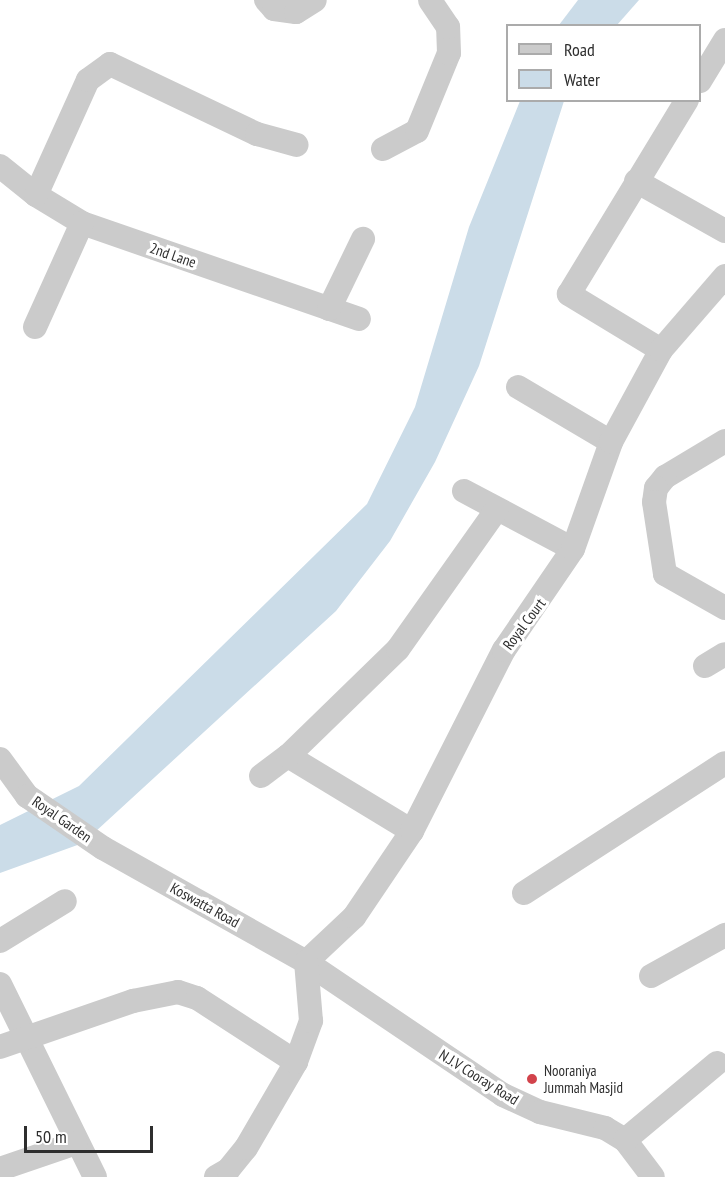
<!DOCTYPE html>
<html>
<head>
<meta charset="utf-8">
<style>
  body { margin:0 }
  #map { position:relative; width:725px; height:1177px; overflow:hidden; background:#fff; font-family:"PT Sans Narrow",sans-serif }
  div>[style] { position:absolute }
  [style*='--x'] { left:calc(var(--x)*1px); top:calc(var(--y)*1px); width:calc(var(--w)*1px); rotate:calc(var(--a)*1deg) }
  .water>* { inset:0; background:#cbdce8 }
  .minor>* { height:24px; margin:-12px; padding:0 12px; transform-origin:12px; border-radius:12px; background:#cbcbcb }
  .dots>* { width:16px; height:16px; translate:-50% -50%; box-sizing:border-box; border:3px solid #fff; border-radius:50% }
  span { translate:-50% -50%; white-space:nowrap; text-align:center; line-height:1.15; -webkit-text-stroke:6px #fff; paint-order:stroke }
  .street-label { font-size:15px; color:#2e2e2e }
  .poi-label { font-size:15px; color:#2e2e2e }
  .left { translate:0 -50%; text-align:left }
  .legend { position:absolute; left:506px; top:24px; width:195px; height:78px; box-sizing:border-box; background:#fff; border:2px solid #ababab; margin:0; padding:8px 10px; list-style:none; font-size:18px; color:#2e2e2e }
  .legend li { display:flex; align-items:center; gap:12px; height:30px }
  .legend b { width:30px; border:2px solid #ababab }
  .scale { position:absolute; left:24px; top:1126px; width:129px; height:27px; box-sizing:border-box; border:3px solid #2e2e2e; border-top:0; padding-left:8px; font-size:18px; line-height:21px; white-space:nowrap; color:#2e2e2e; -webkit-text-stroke:4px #fff; paint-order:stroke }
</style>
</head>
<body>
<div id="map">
  <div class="water">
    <div style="clip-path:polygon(578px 0,639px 0,617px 25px,559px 25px)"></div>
    <div style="clip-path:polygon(520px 101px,564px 101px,479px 366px,435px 462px,390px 541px,336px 611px,83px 843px,0 873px,0 825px,79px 786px,367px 504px,415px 407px,469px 227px)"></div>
  </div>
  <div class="minor">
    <div style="--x:266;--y:0;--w:12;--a:48"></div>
    <div style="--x:274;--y:9;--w:22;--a:8"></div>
    <div style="--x:296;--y:12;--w:22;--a:-32"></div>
    <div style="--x:700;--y:81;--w:48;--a:-58.6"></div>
    <div style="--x:383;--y:149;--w:38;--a:-28"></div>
    <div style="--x:417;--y:131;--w:84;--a:-67.7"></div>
    <div style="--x:449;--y:53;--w:26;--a:-92"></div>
    <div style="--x:448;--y:27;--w:32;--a:-124"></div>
    <div style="--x:0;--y:166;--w:46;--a:38.9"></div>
    <div style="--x:36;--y:195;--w:54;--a:31.3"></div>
    <div style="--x:82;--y:223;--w:293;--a:19.1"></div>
    <div style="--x:636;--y:181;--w:102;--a:29.3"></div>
    <div style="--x:36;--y:195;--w:126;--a:-65.7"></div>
    <div style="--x:88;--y:80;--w:27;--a:-36"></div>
    <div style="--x:110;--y:64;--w:163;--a:25.5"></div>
    <div style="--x:257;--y:134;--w:41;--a:15.4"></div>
    <div style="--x:329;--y:309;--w:78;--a:-64.1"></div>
    <div style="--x:35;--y:327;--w:114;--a:-65.7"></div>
    <div style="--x:661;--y:350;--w:108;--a:-148.7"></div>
    <div style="--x:569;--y:294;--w:227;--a:-58.7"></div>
    <div style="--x:518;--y:387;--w:108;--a:30.6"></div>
    <div style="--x:725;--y:441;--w:70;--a:149"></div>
    <div style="--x:665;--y:477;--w:14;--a:129"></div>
    <div style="--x:656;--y:488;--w:14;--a:98"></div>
    <div style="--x:654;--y:502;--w:73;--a:81.3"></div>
    <div style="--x:665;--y:574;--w:69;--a:29.5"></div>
    <div style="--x:464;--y:491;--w:123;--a:28"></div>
    <div style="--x:705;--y:666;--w:23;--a:-31"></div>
    <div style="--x:288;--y:756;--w:145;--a:31.2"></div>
    <div style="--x:0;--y:759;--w:46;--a:53.9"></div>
    <div style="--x:27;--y:796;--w:92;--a:34.4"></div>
    <div style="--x:103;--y:848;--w:233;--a:29.3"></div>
    <div style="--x:306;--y:962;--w:238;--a:34"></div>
    <div style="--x:503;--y:1095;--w:41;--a:24.7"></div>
    <div style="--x:540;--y:1112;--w:67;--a:13.8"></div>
    <div style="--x:605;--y:1128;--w:23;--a:31"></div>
    <div style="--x:625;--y:1140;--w:46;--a:52.9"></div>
    <div style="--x:261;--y:776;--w:34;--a:-37"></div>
    <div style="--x:288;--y:756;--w:153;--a:-44.2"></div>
    <div style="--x:398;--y:649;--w:171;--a:-54.7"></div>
    <div style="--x:524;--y:893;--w:239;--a:-32.9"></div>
    <div style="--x:0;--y:941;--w:76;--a:-31.6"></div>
    <div style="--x:306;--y:962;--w:66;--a:-43.2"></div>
    <div style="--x:354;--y:917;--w:104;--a:-56"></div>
    <div style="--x:412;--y:831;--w:203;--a:-63.1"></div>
    <div style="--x:504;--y:650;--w:122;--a:-55.7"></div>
    <div style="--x:573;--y:549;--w:114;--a:-70.4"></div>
    <div style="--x:611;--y:442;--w:105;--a:-61.5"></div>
    <div style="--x:661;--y:350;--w:98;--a:-49.1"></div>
    <div style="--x:651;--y:976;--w:85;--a:-29"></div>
    <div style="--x:0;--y:984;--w:215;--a:63.8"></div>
    <div style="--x:0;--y:1047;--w:141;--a:-19.1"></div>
    <div style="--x:133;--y:1001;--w:46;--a:-11.3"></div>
    <div style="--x:178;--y:992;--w:20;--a:18"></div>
    <div style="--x:197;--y:998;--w:118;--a:32.9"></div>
    <div style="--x:625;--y:1140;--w:120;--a:-39.9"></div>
    <div style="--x:0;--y:1169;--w:80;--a:-18.9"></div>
    <div style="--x:216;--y:1177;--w:14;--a:-30"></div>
    <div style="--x:228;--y:1170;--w:28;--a:-51"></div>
    <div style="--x:246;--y:1148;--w:99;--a:-59.8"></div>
    <div style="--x:296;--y:1062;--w:44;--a:-69.9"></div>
    <div style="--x:311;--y:1021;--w:59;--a:-94.8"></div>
  </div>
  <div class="dots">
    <div style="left:532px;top:1079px;background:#d2434b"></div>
  </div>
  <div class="street-label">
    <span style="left:173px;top:255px;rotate:19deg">2nd Lane</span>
    <span style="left:524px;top:624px;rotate:-53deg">Royal Court</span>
    <span style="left:62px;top:819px;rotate:35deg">Royal Garden</span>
    <span style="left:205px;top:905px;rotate:29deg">Koswatta Road</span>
    <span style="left:479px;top:1077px;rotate:32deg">N.J.V Cooray Road</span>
  </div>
  <div class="poi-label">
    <span class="left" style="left:544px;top:1079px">Nooraniya<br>Jummah Masjid</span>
  </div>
  <ul class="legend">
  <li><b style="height:8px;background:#cbcbcb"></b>Road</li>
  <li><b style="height:16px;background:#cbdce8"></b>Water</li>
  </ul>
  <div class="scale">50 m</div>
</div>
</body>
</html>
